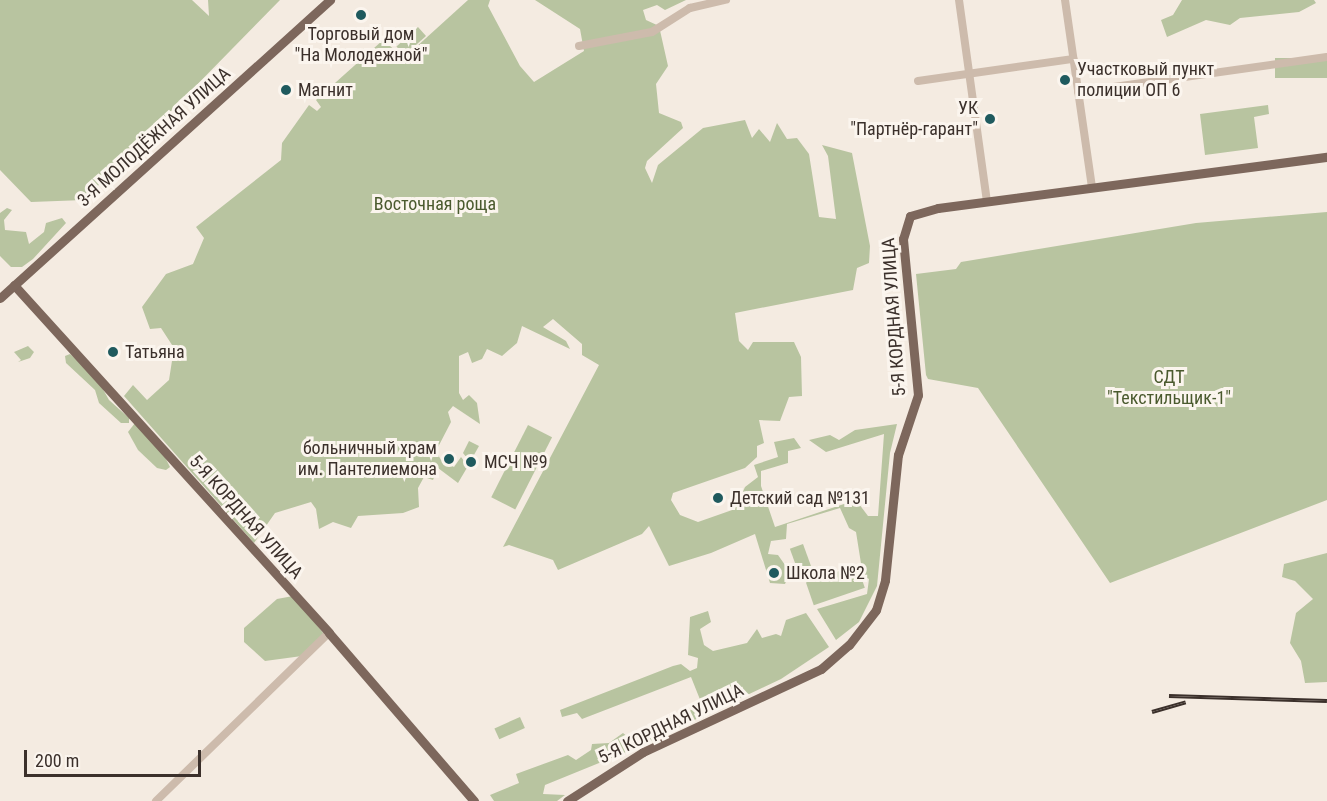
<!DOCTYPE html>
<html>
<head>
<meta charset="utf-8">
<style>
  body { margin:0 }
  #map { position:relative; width:1327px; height:801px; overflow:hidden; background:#f4ebe1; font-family:"Roboto Condensed",sans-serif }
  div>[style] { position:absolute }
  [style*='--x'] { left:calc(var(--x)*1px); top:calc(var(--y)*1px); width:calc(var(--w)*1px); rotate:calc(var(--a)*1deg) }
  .green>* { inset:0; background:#b8c4a0; transform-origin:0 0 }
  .minor>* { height:8px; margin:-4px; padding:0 4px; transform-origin:4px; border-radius:4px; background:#cdbbac }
  .major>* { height:9px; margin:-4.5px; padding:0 4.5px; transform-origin:4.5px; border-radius:4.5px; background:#7d675c }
  .rail>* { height:4px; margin-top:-2px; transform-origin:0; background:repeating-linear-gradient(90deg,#fbf5ee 0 4.5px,#3b302b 0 9px); box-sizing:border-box; border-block:2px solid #3b302b }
  .dots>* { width:16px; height:16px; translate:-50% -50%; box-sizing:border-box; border:3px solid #fbf5ee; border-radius:50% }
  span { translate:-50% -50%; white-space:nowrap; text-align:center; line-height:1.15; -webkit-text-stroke:6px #fbf5ee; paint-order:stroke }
  .poi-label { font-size:18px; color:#3b302b }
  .left { translate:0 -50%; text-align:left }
  .right { translate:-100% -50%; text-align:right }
  .street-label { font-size:18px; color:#3b302b }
  .park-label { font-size:18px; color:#4a5a2e }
  .scale { position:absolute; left:24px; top:750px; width:177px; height:27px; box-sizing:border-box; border:3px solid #3b302b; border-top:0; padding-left:8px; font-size:18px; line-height:21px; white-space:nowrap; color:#3b302b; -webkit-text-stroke:4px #fbf5ee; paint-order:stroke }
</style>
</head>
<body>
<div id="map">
  <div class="green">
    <div style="clip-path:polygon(0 0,192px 0,209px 16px,208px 0,280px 0,84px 200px,31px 202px,0 170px)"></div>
    <div style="clip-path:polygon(468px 0,490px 0,488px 6px,520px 66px,534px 82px,584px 51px,580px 29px,535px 0,686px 0,665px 10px,657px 5px,643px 10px,646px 20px,659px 26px,668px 66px,656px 84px,659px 113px,681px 122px,683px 128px,647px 161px,645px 168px,652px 183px,658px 165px,703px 128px,745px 120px,752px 138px,759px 129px,770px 142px,777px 123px,787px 139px,797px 138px,809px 154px,819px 217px,836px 219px,828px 156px,822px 145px,852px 153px,870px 246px,869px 263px,857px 268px,853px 290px,735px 313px,739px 341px,748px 350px,753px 342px,794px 342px,801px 357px,802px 396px,789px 397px,780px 421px,759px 420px,764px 443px,757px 446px,757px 457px,745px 468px,673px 493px,671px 500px,680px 515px,698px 522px,735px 509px,745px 487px,758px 477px,754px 465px,778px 457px,774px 442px,794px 438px,801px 448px,788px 451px,788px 463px,761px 471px,761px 486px,775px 527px,856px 500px,868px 516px,878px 516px,884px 434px,826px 452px,809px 440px,830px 435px,839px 440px,855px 430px,897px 424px,890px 453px,877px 586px,859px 622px,836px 640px,817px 609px,867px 594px,869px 579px,863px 576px,856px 532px,849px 528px,840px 508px,787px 524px,786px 539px,771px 541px,768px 554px,778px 555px,790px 572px,785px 584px,770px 583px,755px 534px,711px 553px,669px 566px,649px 526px,642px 534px,558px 570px,553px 560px,509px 545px,503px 547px,599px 365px,582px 355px,582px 344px,553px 319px,543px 327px,566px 341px,570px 349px,522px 326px,517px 343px,502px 356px,487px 349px,482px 359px,472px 363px,468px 352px,459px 356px,459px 393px,463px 400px,469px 395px,477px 403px,480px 424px,453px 406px,448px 412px,451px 422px,436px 451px,441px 460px,454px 467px,461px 457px,468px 466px,458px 483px,438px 468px,433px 480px,424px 477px,418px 488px,419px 507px,403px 513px,358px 516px,351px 528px,333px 522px,319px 529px,316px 509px,311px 502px,275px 513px,254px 543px,124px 396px,133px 385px,147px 400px,169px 380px,174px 348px,161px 328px,150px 329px,142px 307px,166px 274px,193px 264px,204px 238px,196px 227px,281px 160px,282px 143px,309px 105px,317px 111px,321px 107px,316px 100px,383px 40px,404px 58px)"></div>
    <div style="clip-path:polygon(1182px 0,1314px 0,1316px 3px,1299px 12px,1240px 18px,1230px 25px,1206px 20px,1167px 37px,1161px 20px,1173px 15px)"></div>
    <div style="left:418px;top:27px;width:12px;height:29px;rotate:48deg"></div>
    <div style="left:1327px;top:58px;width:20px;height:52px;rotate:90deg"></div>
    <div style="clip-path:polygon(1268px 105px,1269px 114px,1254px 117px,1258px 148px,1205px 155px,1200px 114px)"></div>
    <div style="clip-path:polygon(7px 208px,12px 210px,4px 220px,5px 230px,26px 232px,29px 244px,44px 232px,46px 223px,62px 218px,66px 223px,33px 259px,22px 267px,11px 267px,0 256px,0 213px)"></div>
    <div style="clip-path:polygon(1327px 212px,1327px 500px,1110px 583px,978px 388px,928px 379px,926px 375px,916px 274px,956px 269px,961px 262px,1196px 223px)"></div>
    <div style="clip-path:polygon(28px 346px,34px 352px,30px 358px,18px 362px,21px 360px,14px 352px)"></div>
    <div style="clip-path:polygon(70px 354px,95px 375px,109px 400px,129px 418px,129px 423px,121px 423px,99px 403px,95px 390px,66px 363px,65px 356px)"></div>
    <div style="clip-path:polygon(135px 423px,164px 455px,170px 467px,166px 470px,157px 468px,138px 450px,128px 432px)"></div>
    <div style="left:528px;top:425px;width:27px;height:81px;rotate:27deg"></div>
    <div style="clip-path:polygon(469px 441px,479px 446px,470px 462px,463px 453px)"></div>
    <div style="left:803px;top:544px;width:33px;height:14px;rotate:70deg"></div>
    <div style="clip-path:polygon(1327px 553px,1327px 682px,1305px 683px,1301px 661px,1290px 643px,1296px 613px,1313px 599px,1295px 581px,1282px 577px,1284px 564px)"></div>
    <div style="left:857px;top:565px;width:24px;height:54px;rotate:71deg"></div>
    <div style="clip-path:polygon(293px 596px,324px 634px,302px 656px,265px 661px,244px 642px,244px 628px,277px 599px)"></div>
    <div style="clip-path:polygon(708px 611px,711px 622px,700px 629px,704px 645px,713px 651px,747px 643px,757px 629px,762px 638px,776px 634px,781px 636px,786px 620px,806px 613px,829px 647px,781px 679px,631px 750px,545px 785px,543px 794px,565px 795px,557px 801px,494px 801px,490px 795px,519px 783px,516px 774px,568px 755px,576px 760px,591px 750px,592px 744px,609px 743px,623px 733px,634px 742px,649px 735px,661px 719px,695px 709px,701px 702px,691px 677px,582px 719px,577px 713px,562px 717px,560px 710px,673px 666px,681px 664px,690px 671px,697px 668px,698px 658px,688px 655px,690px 617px)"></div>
    <div style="left:520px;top:717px;width:12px;height:28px;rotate:66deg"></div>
  </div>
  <div class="minor">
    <div style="--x:959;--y:0;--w:203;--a:82.1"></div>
    <div style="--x:1065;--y:0;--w:189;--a:81.8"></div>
    <div style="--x:579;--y:46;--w:74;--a:-10.9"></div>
    <div style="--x:652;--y:32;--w:45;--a:-32.3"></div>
    <div style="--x:690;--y:8;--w:37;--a:-13"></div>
    <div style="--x:918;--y:81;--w:157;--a:-8.1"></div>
    <div style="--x:1078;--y:92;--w:251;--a:-8"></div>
    <div style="--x:156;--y:801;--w:241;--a:-44.2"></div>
  </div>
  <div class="major">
    <div style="--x:14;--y:285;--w:469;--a:47.8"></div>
    <div style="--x:329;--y:633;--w:222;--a:49.2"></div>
    <div style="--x:0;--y:298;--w:445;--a:-42.1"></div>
    <div style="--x:567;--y:801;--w:90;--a:-32.8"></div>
    <div style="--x:643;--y:752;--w:196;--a:-25"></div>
    <div style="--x:821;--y:669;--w:37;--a:-41"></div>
    <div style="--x:849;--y:645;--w:44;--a:-52.4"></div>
    <div style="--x:876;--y:610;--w:31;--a:-73"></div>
    <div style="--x:885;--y:580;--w:126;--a:-84.1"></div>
    <div style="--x:898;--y:455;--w:63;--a:-71.6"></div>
    <div style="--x:918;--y:395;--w:157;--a:-95.5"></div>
    <div style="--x:903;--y:239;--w:24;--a:-73"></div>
    <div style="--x:910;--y:216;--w:29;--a:-16"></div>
    <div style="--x:938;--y:208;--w:392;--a:-7.5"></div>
  </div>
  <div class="rail">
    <div style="--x:1169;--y:696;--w:158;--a:1.8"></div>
    <div style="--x:1152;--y:712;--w:35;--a:-16"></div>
  </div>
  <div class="dots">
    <div style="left:361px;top:15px;background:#1f5a5e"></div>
    <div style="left:1065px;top:80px;background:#1f5a5e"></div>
    <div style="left:286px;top:90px;background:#1f5a5e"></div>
    <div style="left:990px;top:119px;background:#1f5a5e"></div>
    <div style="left:113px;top:352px;background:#1f5a5e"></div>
    <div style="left:449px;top:459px;background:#1f5a5e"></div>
    <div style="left:471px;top:462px;background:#1f5a5e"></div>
    <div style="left:718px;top:498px;background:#1f5a5e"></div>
    <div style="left:774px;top:573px;background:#1f5a5e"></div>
  </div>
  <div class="poi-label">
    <span style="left:361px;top:45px">Торговый дом<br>"На Молодежной"</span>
    <span class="left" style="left:1077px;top:80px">Участковый пункт<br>полиции ОП 6</span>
    <span class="left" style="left:298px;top:90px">Магнит</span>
    <span class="right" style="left:978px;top:119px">УК<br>"Партнёр-гарант"</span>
    <span class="left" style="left:125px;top:352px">Татьяна</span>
    <span class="right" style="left:437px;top:459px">больничный храм<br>им. Пантелиемона</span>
    <span class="left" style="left:484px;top:462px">МСЧ №9</span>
    <span class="left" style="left:730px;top:498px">Детский сад №131</span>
    <span class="left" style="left:786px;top:573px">Школа №2</span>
  </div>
  <div class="street-label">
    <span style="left:154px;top:137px;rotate:-42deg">3-Я МОЛОДЁЖНАЯ УЛИЦА</span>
    <span style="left:894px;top:317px;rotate:-94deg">5-Я КОРДНАЯ УЛИЦА</span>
    <span style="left:246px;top:517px;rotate:48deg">5-Я КОРДНАЯ УЛИЦА</span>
    <span style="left:671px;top:724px;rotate:-26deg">5-Я КОРДНАЯ УЛИЦА</span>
  </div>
  <div class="park-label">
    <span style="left:435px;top:204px">Восточная роща</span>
    <span style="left:1169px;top:388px">СДТ<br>"Текстильщик-1"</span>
  </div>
  <div class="scale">200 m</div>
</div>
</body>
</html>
